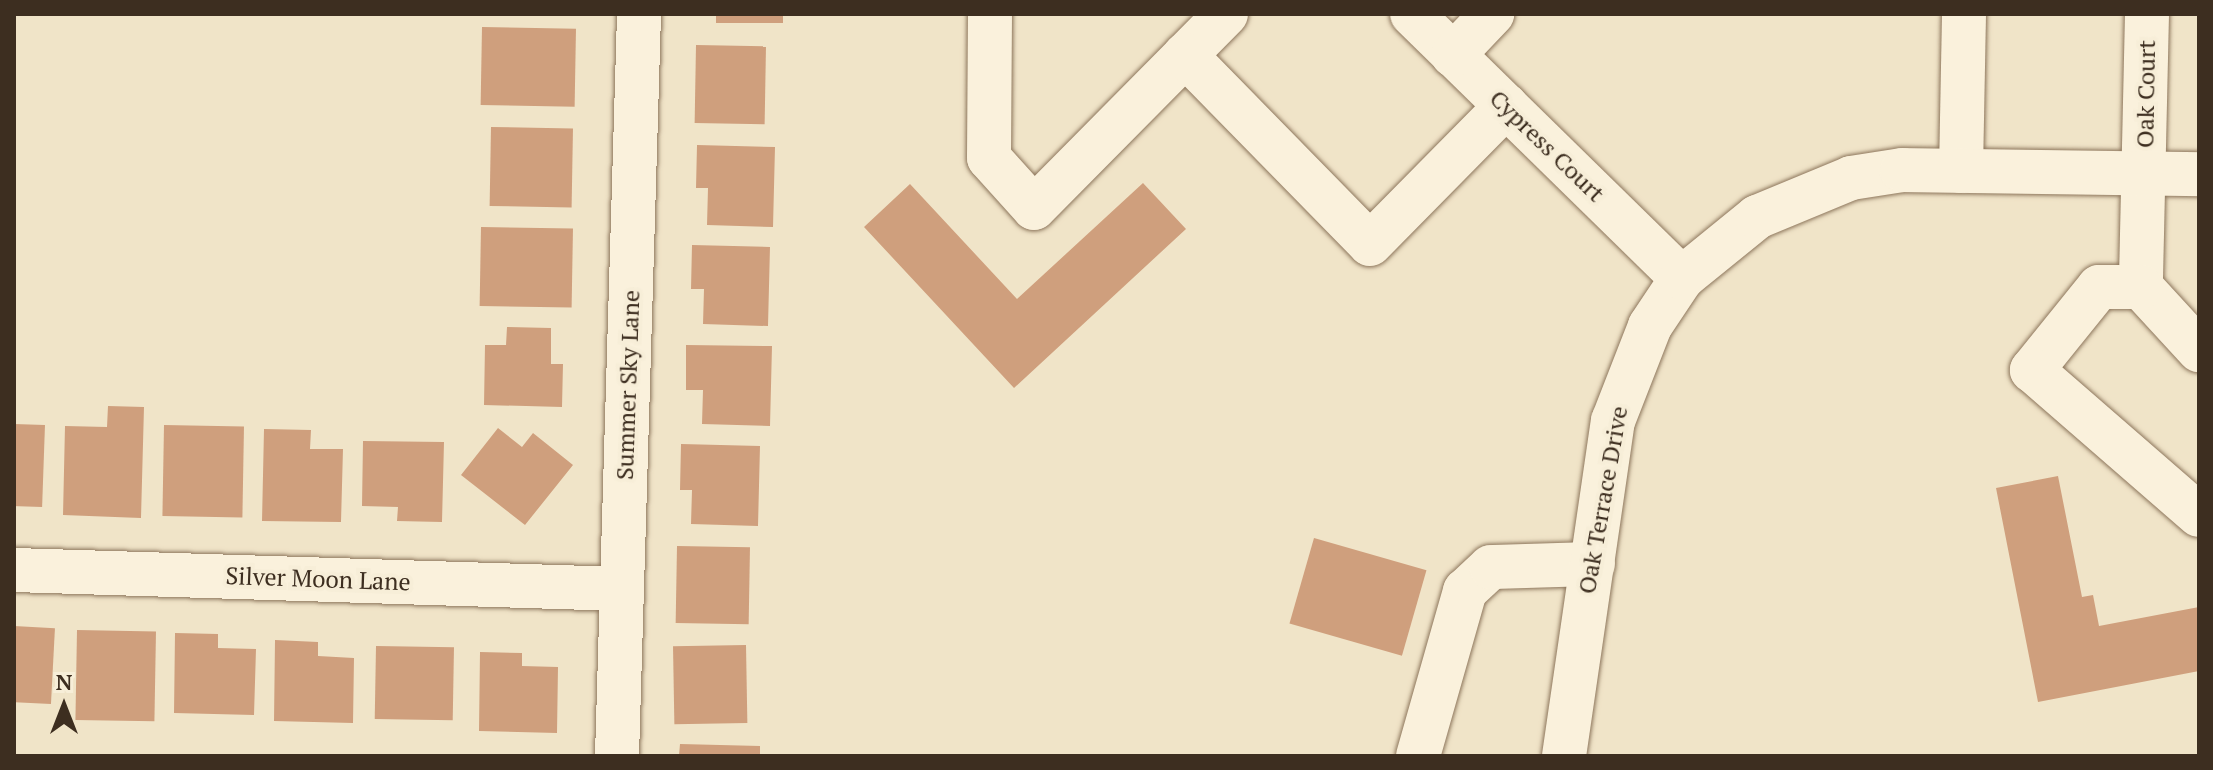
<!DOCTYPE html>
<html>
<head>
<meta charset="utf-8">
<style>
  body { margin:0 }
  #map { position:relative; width:2213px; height:770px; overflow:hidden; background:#f0e4c8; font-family:"PT Serif",serif }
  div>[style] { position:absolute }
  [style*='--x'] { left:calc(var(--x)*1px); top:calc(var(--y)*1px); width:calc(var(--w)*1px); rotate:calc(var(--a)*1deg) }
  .building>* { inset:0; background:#cf9f7d; transform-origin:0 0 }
  .roads { filter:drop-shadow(0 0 2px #8d765c) drop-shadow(0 0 2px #8d765c) }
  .minor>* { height:44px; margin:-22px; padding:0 22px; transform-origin:22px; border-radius:22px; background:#faf1dc }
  span { translate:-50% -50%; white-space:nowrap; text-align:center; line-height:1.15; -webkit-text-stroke:8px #f7eed8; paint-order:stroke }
  .street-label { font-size:24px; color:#3d2e20 }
  .frame { position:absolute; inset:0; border:16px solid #3d2e20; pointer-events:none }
  .north { position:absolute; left:24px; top:666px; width:80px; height:80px; -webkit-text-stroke:6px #f7eed8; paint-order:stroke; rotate:0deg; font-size:22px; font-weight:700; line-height:32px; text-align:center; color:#3d2e20 }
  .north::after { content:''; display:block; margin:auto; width:28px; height:36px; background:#3d2e20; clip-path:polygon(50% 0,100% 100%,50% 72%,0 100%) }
</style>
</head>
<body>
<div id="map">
  <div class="building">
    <div style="left:716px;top:14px;width:67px;height:9px"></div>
    <div style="left:482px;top:27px;width:94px;height:78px;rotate:1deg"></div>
    <div style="left:696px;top:45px;width:70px;height:78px;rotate:1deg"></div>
    <div style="left:491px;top:127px;width:82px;height:79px;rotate:1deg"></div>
    <div style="clip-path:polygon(697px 145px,775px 147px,773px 227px,707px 225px,708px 188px,696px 188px)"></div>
    <div style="clip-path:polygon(1143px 183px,1186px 229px,1014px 388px,864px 227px,910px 184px,1017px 299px)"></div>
    <div style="left:481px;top:227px;width:92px;height:79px;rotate:1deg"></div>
    <div style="clip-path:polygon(692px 245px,770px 247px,768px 326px,703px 324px,704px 289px,691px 289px)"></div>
    <div style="clip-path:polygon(507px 327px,551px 328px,551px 364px,563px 364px,562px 407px,484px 405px,485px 345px,506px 345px)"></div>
    <div style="clip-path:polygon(686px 345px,772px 346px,770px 426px,702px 424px,703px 390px,686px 390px)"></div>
    <div style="clip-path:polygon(108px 406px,144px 407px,141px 518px,63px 515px,65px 426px,107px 427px)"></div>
    <div style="left:14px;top:424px;width:31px;height:82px;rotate:2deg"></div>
    <div style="left:164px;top:425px;width:80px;height:91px;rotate:1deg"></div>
    <div style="clip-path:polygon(498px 428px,522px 447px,533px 433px,573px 465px,525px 525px,461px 475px)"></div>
    <div style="clip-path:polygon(264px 429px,311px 430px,310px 449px,343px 449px,341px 522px,262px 521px)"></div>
    <div style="clip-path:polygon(363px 441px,444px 442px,442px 522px,397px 521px,398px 507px,362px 506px)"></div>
    <div style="clip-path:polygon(681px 444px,760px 446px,758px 526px,691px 524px,692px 490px,680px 490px)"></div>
    <div style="clip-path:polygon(2058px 476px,2082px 597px,2093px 595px,2099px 626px,2199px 607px,2199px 671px,2038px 702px,1996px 488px)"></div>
    <div style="left:1314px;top:538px;width:117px;height:89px;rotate:16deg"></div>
    <div style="left:677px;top:546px;width:73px;height:77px;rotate:1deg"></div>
    <div style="left:14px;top:626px;width:41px;height:76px;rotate:3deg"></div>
    <div style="left:77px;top:630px;width:79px;height:90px;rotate:1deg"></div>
    <div style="clip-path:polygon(175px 633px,218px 634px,218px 648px,256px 649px,254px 715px,174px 713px)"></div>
    <div style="clip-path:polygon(275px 640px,318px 642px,318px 656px,354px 658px,353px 723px,274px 721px)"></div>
    <div style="left:746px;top:645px;width:78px;height:73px;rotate:89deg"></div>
    <div style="left:376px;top:646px;width:78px;height:73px;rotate:1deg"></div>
    <div style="clip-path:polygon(480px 652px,522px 653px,522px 666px,558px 667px,557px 733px,479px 731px)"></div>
    <div style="clip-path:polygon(680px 744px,760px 746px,760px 756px,679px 756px)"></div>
  </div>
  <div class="roads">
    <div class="minor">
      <div style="--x:990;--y:14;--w:144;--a:90.4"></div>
      <div style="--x:989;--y:158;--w:67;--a:48"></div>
      <div style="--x:1034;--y:208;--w:273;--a:-45.3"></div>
      <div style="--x:1412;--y:14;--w:378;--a:44.4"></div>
      <div style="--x:2147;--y:14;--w:273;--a:91.3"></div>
      <div style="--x:2141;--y:287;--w:86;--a:47.4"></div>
      <div style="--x:1185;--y:55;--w:264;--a:45.6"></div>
      <div style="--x:1370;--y:244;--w:194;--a:-45.4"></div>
      <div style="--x:1453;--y:55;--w:57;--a:-46.4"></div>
      <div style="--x:1961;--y:171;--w:157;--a:-88.9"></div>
      <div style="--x:2141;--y:287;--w:42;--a:180"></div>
      <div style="--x:2099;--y:287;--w:107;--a:128.9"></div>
      <div style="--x:2032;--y:370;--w:221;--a:41"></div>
      <div style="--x:14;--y:570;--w:608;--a:1.79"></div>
      <div style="--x:617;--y:756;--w:742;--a:-88.3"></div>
      <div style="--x:1418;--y:756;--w:172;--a:-74.1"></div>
      <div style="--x:1465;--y:591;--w:35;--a:-43"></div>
      <div style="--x:1491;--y:567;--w:102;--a:-1.7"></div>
      <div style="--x:1564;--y:756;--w:339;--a:-81.7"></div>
      <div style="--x:1613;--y:421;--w:102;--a:-68.7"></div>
      <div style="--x:1650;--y:326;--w:58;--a:-56.3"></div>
      <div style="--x:1682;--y:278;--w:97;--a:-39.1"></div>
      <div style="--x:1757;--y:217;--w:102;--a:-22.5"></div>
      <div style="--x:1851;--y:178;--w:52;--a:-8.9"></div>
      <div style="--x:1902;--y:170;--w:297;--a:0.8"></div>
    </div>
  </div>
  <div class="street-label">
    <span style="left:2146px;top:94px;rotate:-89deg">Oak Court</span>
    <span style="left:1547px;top:146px;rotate:44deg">Cypress Court</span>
    <span style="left:628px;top:385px;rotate:-88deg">Summer Sky Lane</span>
    <span style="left:1603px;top:500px;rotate:-80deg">Oak Terrace Drive</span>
    <span style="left:318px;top:579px;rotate:2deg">Silver Moon Lane</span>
  </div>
  <div class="frame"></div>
  <div class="north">N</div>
</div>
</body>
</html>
